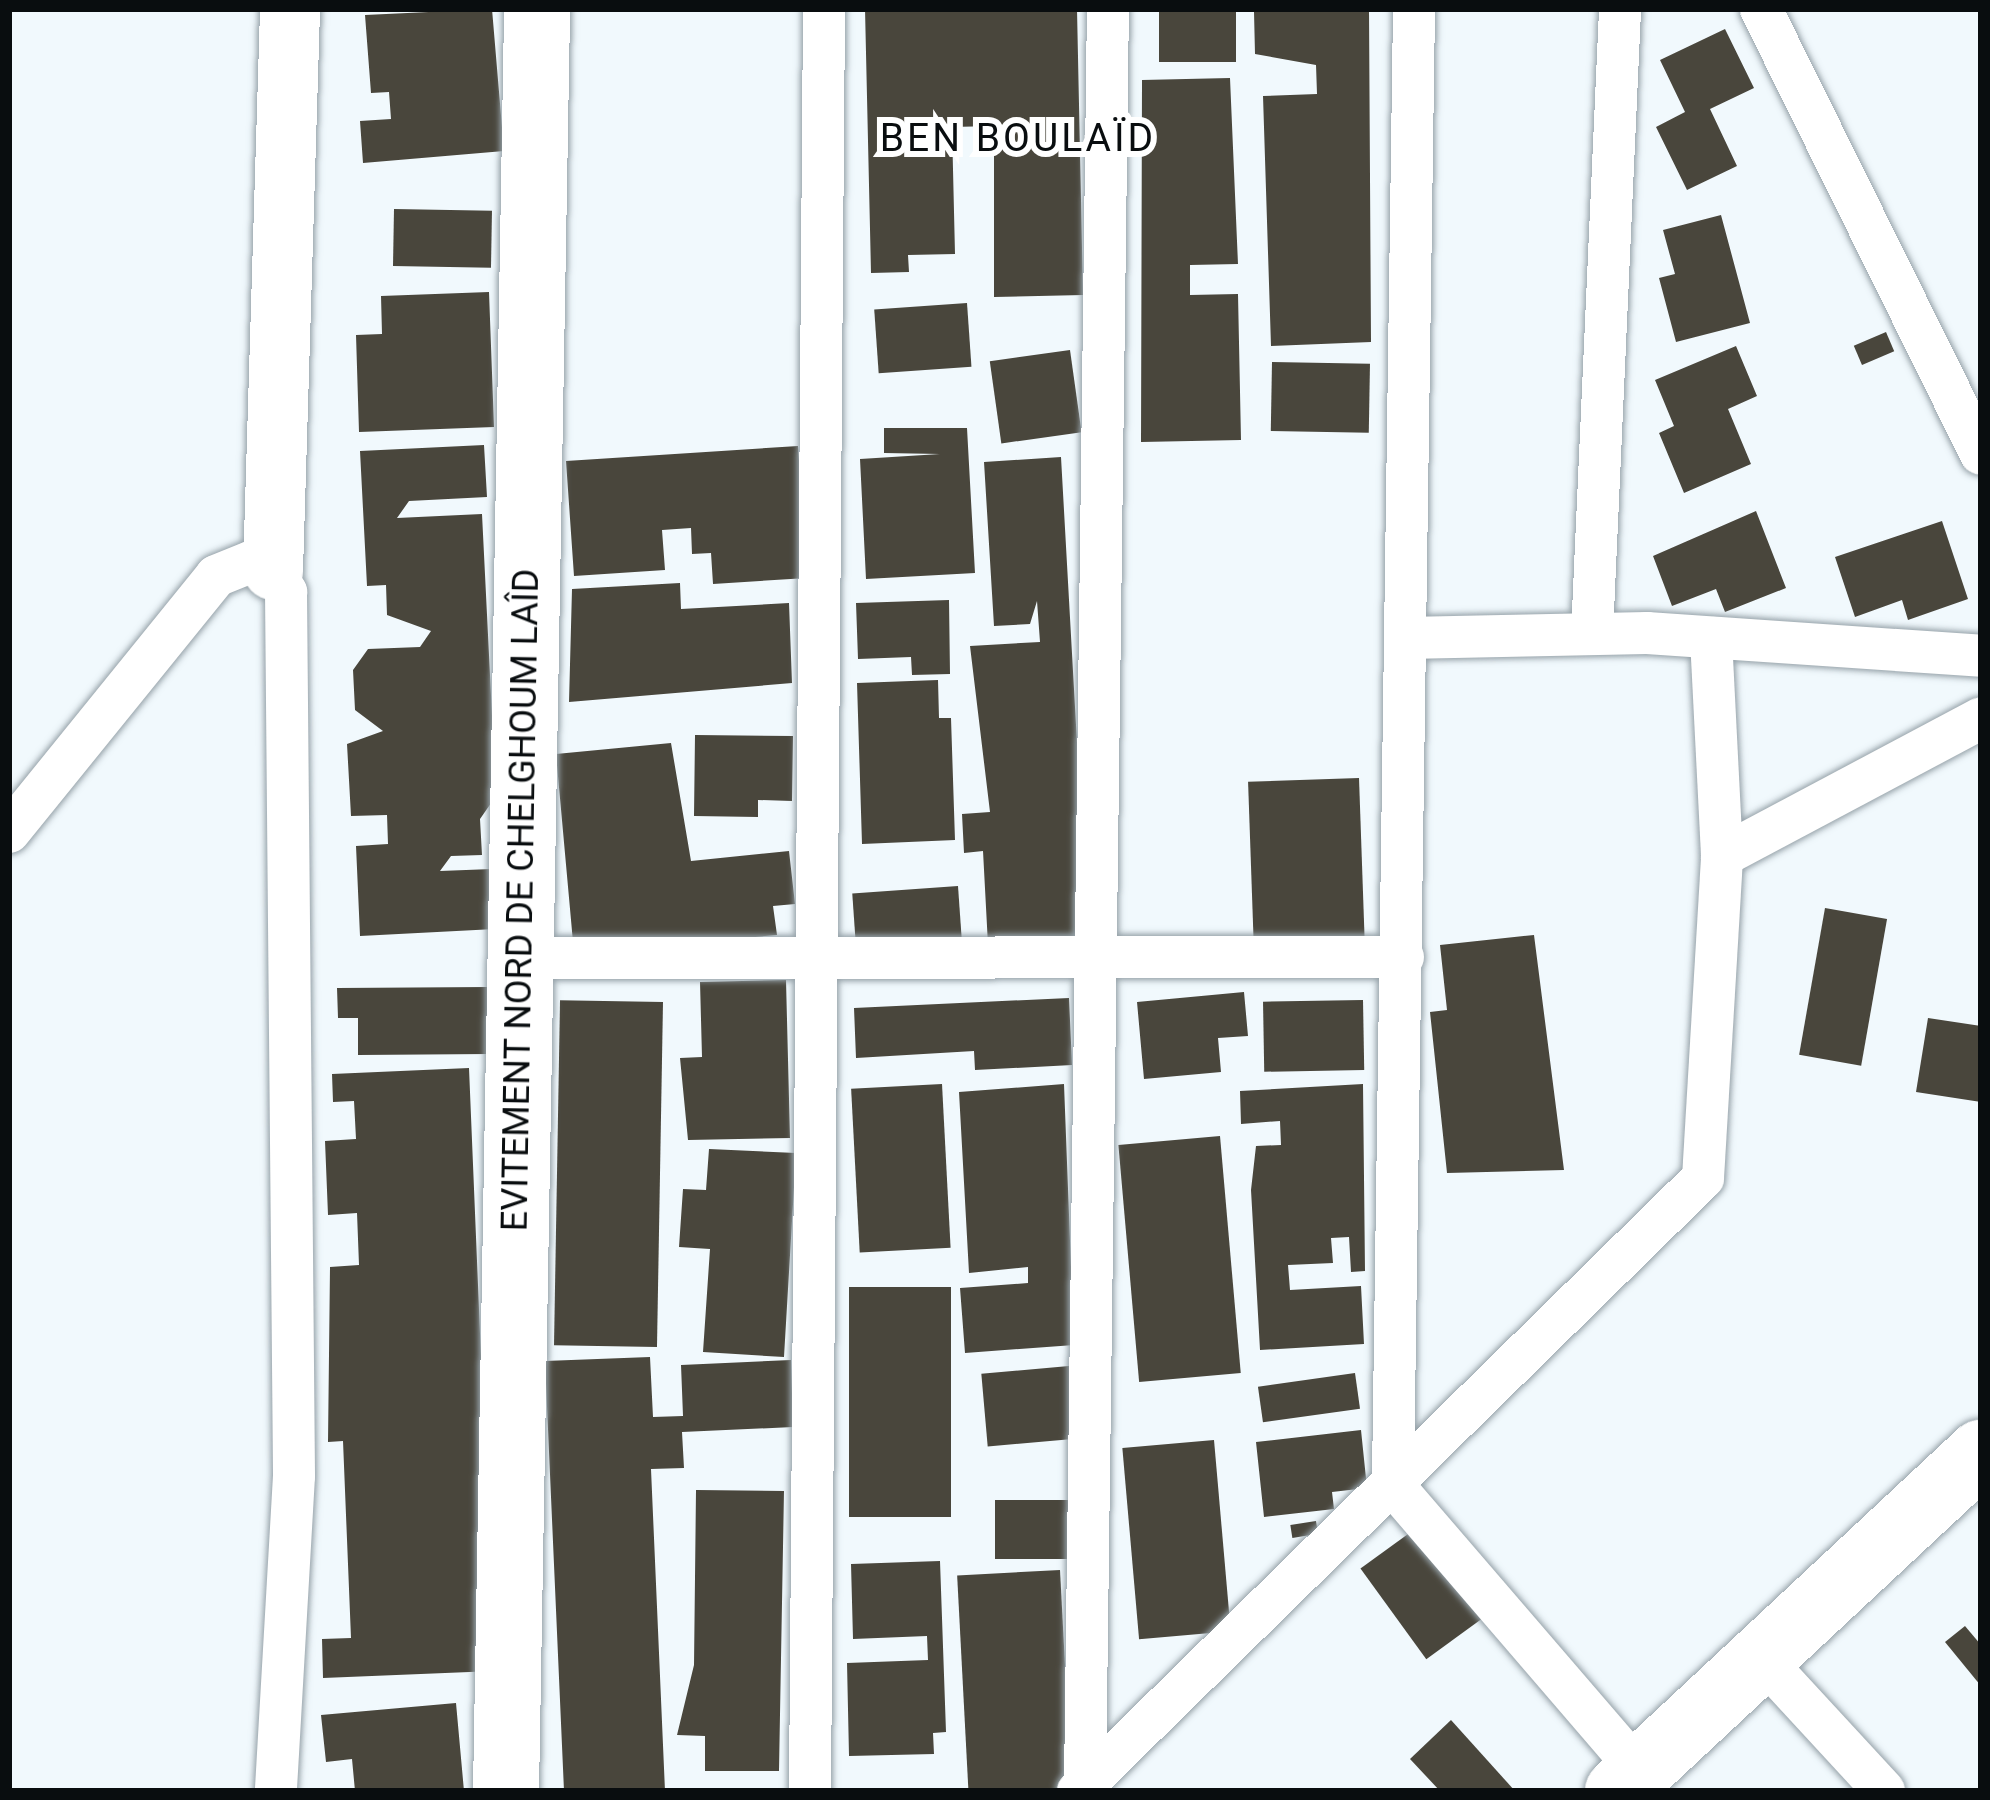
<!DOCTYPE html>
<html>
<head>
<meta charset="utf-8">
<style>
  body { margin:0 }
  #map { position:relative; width:1990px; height:1800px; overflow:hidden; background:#f1f9fd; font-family:Roboto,sans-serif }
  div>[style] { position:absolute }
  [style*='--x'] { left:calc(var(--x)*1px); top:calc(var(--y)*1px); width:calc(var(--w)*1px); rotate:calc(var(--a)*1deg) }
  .building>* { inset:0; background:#49463c; transform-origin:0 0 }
  .roads { filter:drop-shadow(0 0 3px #96a2a9) drop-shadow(0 0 3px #96a2a9) }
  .street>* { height:42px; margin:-21px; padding:0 21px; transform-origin:21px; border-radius:21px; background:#fff }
  .secondary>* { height:60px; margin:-30px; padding:0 30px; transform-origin:30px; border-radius:30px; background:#fff }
  .primary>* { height:66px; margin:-33px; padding:0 33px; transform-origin:33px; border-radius:33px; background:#fff }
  span { translate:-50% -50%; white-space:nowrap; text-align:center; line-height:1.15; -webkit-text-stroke:12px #fff; paint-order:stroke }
  .street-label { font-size:36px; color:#090d0f }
  .neighbourhood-label { font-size:39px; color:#090d0f; letter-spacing:3px }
  .frame { position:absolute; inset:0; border:12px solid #090d0f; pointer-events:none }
</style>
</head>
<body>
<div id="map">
  <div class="building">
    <div style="clip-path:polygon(492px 9px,504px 151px,363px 163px,360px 121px,391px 119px,389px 92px,371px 93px,365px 15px)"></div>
    <div style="clip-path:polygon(865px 9px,1077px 9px,1083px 295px,994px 297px,994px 126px,952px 127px,955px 254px,908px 255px,909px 272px,871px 273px)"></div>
    <div style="left:1159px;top:9px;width:77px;height:53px"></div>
    <div style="clip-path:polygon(1369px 9px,1371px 342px,1271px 346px,1263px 96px,1317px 94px,1316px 65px,1255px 54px,1254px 12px)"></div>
    <div style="clip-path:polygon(1725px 29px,1754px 88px,1710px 109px,1737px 166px,1687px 190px,1656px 127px,1685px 112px,1660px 60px)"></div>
    <div style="clip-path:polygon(1230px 78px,1238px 264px,1190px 265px,1190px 295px,1238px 294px,1241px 440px,1141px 442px,1142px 80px)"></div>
    <div style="left:394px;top:209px;width:98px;height:57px;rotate:1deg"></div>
    <div style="clip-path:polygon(1721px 215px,1750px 323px,1676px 342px,1659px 278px,1675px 274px,1663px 230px)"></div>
    <div style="clip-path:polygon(489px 292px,494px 427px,359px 432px,356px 335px,382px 334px,381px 296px)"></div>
    <div style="left:967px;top:303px;width:64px;height:93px;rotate:86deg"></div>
    <div style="left:1886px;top:332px;width:21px;height:35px;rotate:67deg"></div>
    <div style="clip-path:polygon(1736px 346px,1757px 396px,1728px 409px,1751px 464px,1684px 493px,1659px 433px,1674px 426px,1655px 380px)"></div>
    <div style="left:1070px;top:350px;width:83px;height:81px;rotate:82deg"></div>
    <div style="left:1272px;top:362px;width:98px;height:69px;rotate:1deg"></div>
    <div style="clip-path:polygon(884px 428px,967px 428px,975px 573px,866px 579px,860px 459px,940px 454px,884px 453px)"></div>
    <div style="clip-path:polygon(484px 445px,487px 497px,409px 501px,397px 518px,482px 514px,496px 796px,480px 819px,482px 855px,451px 856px,440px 871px,492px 869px,495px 929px,360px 936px,356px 846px,388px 844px,387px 815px,351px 816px,347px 744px,383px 731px,355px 710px,353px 670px,368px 649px,420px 647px,431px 631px,387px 615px,386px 585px,367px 586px,360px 451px)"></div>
    <div style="clip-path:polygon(798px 446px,807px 578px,713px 584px,711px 553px,692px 554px,691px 528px,662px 530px,665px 570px,574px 576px,566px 461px)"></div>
    <div style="clip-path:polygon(1061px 457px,1088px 939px,988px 945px,983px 851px,964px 853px,962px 814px,990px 812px,970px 646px,1040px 642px,1037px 601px,1030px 624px,994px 626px,984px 462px)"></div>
    <div style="clip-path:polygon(1756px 511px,1786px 588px,1725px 612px,1716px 589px,1672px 606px,1653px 556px)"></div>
    <div style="clip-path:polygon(1942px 521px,1968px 599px,1908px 620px,1902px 600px,1855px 617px,1835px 557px)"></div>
    <div style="clip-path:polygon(680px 583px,681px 609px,789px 603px,792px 683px,569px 702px,572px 589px)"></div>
    <div style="clip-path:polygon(949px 600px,950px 674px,912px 675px,911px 657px,858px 659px,856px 603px)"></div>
    <div style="clip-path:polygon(938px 680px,939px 718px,951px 718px,955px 840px,862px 844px,857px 683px)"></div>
    <div style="clip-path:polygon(695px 735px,793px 736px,792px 801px,758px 800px,758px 817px,694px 816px)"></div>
    <div style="clip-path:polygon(671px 743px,691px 861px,789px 851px,795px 904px,773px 906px,777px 935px,574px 953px,556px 754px)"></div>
    <div style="left:1359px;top:778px;width:179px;height:111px;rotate:88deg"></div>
    <div style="left:958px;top:886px;width:76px;height:106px;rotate:86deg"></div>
    <div style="left:1825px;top:908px;width:63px;height:149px;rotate:10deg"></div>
    <div style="clip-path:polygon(1534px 935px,1564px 1170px,1447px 1173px,1430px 1012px,1447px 1010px,1440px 945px)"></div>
    <div style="clip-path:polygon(786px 980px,790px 1138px,688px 1140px,680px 1058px,702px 1057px,700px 982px)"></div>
    <div style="clip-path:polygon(489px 987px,489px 1054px,358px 1055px,358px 1018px,338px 1018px,337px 988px)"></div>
    <div style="clip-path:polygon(1244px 992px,1248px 1036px,1218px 1038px,1221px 1072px,1144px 1079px,1137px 1002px)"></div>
    <div style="clip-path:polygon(1069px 998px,1072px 1065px,975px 1070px,974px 1051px,856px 1058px,854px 1008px)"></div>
    <div style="left:1363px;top:1000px;width:70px;height:100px;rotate:89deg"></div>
    <div style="left:663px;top:1002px;width:345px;height:103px;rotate:91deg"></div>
    <div style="clip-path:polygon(1928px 1018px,1981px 1026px,1981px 1102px,1916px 1092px)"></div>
    <div style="clip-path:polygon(469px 1068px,494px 1671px,323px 1678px,322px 1639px,351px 1638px,343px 1441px,328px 1442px,330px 1267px,359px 1265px,357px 1213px,328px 1215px,325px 1141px,356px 1139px,354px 1101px,333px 1102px,332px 1074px)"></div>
    <div style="left:942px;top:1084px;width:164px;height:91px;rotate:87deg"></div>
    <div style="clip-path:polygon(1064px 1084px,1074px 1345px,965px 1353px,960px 1288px,1028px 1283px,1028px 1267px,969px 1273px,959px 1092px)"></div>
    <div style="clip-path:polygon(1363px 1084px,1365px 1271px,1351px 1272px,1349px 1237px,1331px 1238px,1333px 1263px,1288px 1265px,1290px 1290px,1361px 1286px,1364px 1344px,1260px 1350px,1251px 1190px,1256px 1146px,1281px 1145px,1280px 1121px,1241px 1124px,1240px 1091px)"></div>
    <div style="left:1220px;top:1136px;width:238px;height:102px;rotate:85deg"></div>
    <div style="clip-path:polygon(709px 1149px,796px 1153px,784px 1357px,703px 1352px,710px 1249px,679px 1247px,683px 1189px,706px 1190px)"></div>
    <div style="left:951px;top:1287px;width:230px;height:102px;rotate:90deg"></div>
    <div style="clip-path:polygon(650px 1357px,653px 1417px,683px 1416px,681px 1365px,791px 1360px,793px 1427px,682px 1432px,684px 1468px,651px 1469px,665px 1791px,564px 1791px,545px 1361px)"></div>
    <div style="left:1069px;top:1366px;width:73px;height:88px;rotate:85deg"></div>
    <div style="left:1355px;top:1373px;width:36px;height:98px;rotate:82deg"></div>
    <div style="clip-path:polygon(1361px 1430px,1367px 1488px,1332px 1492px,1334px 1509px,1264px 1517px,1256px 1442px)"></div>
    <div style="left:1214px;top:1440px;width:192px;height:92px;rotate:85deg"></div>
    <div style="clip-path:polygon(696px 1490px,784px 1491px,779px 1771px,705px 1771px,705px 1736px,677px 1735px,694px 1665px)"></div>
    <div style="left:1074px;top:1500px;width:59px;height:79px;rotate:90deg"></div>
    <div style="left:1316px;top:1521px;width:13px;height:26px;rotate:81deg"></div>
    <div style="left:1426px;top:1521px;width:112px;height:81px;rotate:54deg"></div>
    <div style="clip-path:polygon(940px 1561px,946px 1732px,933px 1733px,934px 1754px,849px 1756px,847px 1663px,928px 1660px,927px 1636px,853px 1639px,851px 1564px)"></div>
    <div style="left:1060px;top:1570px;width:221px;height:103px;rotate:87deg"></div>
    <div style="clip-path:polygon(1965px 1626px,1981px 1645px,1981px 1686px,1945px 1642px)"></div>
    <div style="clip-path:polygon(456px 1703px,464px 1791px,355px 1791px,352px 1759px,326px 1762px,321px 1715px)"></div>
    <div style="clip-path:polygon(1451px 1720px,1515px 1791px,1440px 1791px,1410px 1759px)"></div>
  </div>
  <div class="roads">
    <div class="street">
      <div style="--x:1414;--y:9;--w:1476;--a:90.82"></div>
      <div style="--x:1393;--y:1485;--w:377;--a:49.3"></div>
      <div style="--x:1761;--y:9;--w:496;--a:63.7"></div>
      <div style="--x:1592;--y:634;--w:626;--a:-87.43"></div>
      <div style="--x:1406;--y:638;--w:241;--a:-1.2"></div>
      <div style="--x:1647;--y:633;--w:335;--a:3.9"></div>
      <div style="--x:1711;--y:638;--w:218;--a:87.1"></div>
      <div style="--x:1722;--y:856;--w:293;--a:-28"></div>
      <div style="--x:9;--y:832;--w:329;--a:-51"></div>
      <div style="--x:216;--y:576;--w:38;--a:-22"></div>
      <div style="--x:251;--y:562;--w:23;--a:20"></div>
      <div style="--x:273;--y:570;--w:26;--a:59"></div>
      <div style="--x:286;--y:592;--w:884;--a:89.48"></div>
      <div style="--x:294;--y:1476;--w:316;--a:93.3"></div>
      <div style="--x:520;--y:958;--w:883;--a:-0.06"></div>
      <div style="--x:1766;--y:1663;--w:174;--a:47.3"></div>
      <div style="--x:1085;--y:1784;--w:1775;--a:-89.26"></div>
      <div style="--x:810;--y:1791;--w:1782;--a:-89.55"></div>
      <div style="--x:1078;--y:1791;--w:875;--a:-44.44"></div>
      <div style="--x:1703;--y:1178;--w:323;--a:-86.6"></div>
    </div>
    <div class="secondary">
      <div style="--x:273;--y:570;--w:561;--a:-88.26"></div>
    </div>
    <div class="primary">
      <div style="--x:506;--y:1791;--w:1782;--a:-89"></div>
      <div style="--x:1618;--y:1791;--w:496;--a:-43"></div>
    </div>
  </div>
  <div class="street-label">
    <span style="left:521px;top:900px;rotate:-89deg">EVITEMENT NORD DE CHELGHOUM LAÎD</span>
  </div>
  <div class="neighbourhood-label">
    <span style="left:1018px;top:138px">BEN BOULAÏD</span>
  </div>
  <div class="frame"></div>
</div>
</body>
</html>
